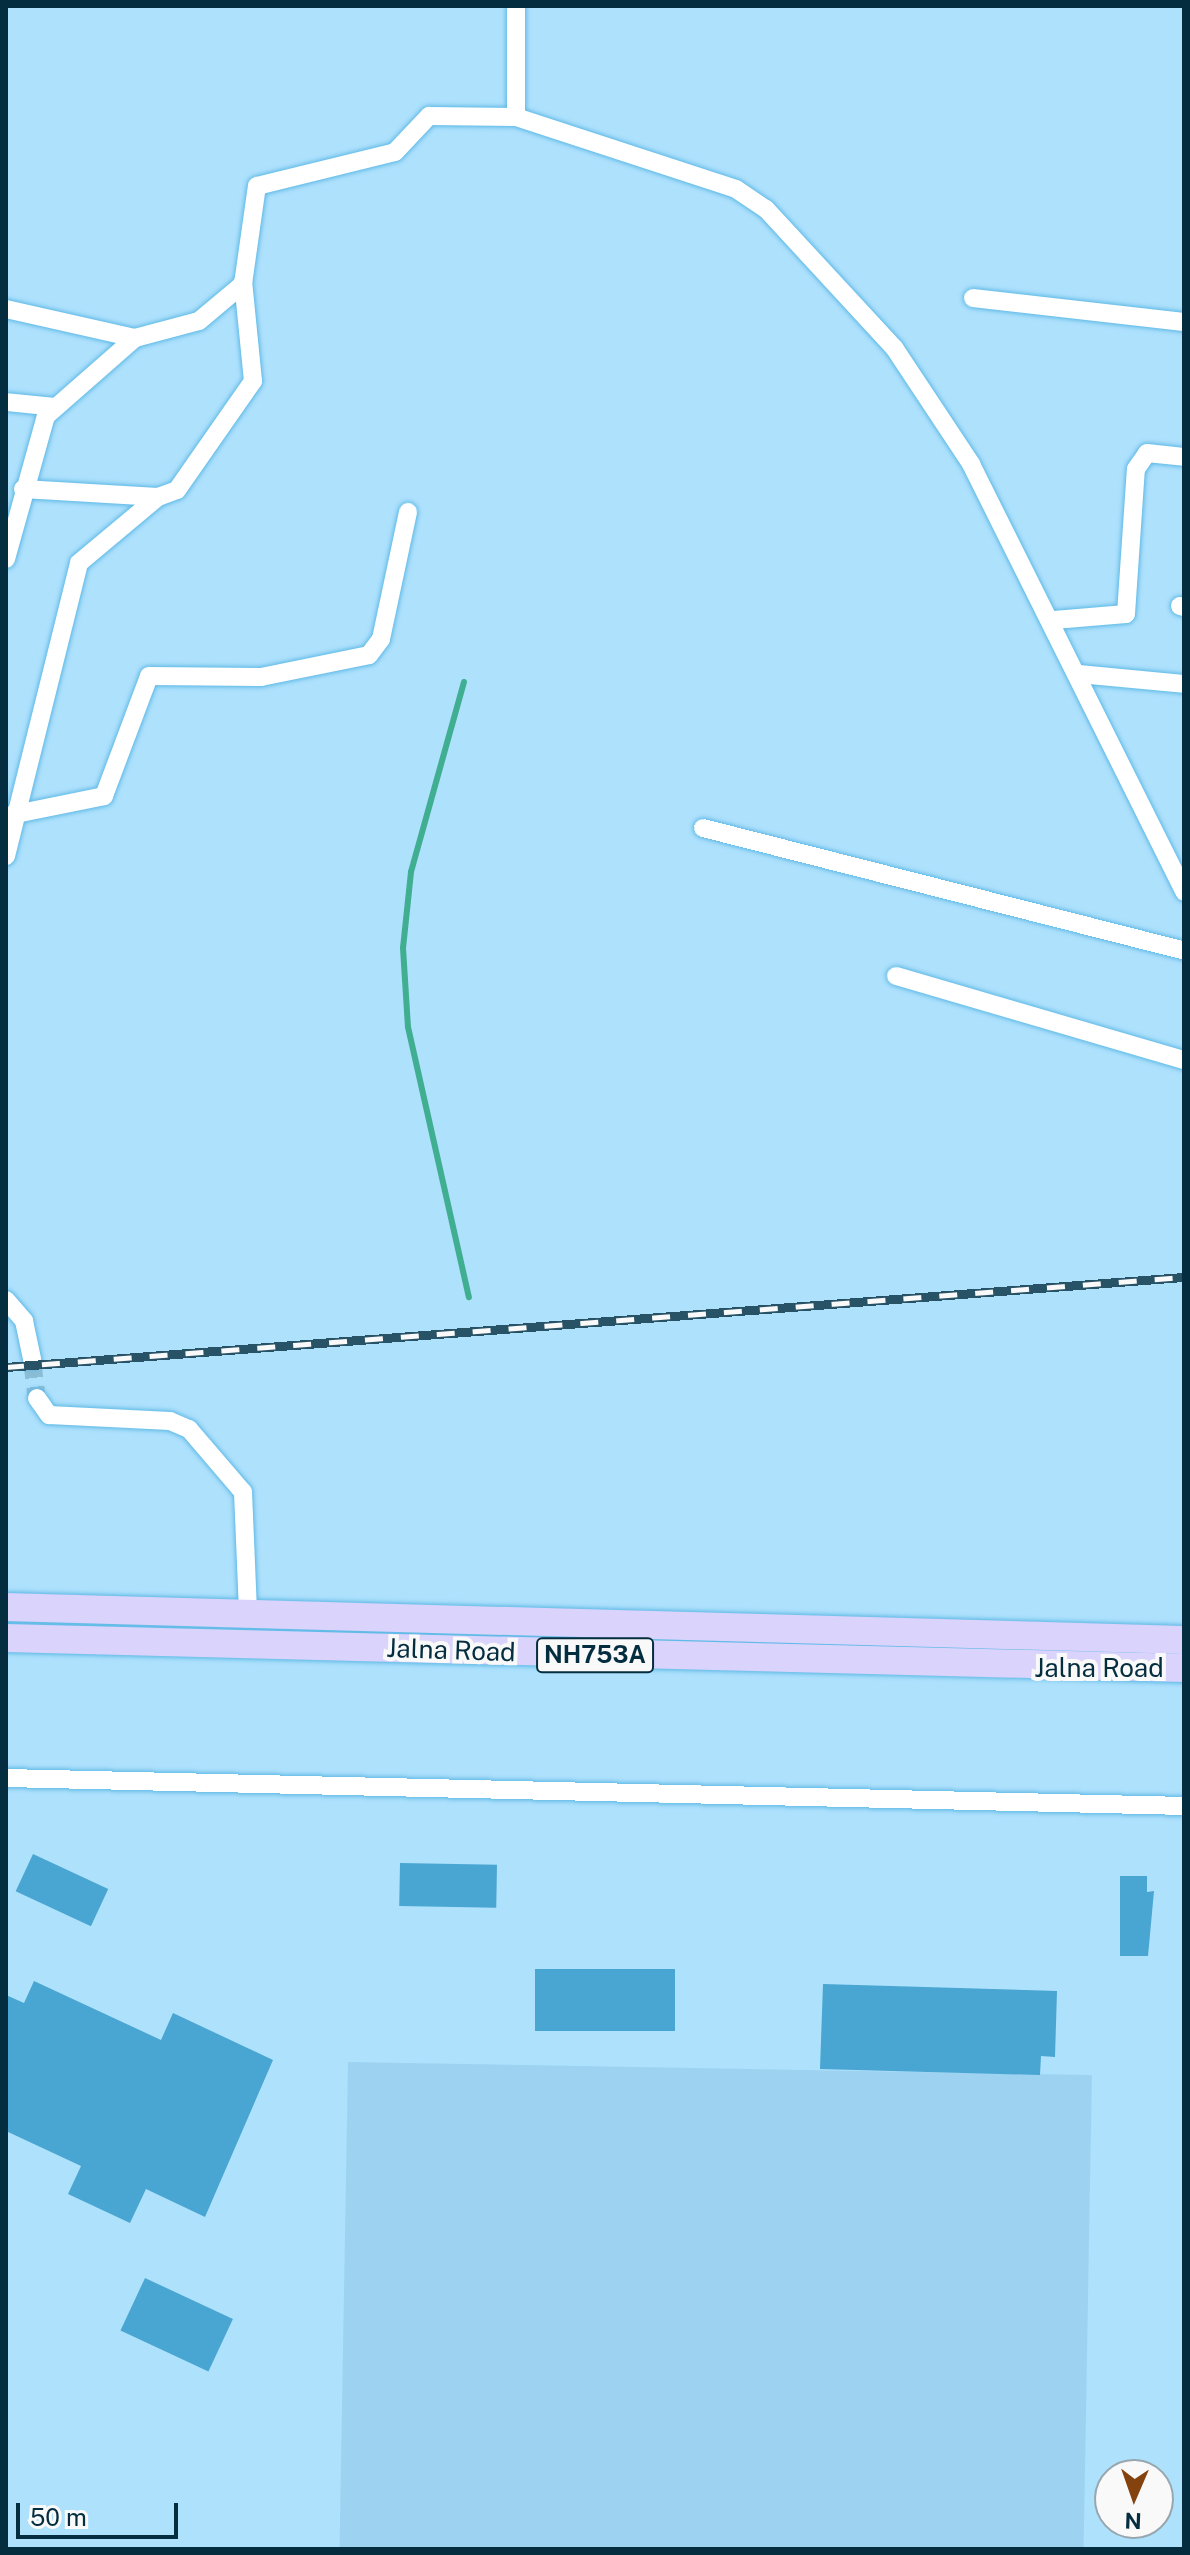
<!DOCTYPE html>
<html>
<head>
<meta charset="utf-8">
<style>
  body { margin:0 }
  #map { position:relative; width:1190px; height:2555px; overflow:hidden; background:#aee1fc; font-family:"Public Sans",sans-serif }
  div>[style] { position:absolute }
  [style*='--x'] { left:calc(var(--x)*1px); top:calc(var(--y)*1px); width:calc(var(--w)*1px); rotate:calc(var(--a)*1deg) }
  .built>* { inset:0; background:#9dd3f1; transform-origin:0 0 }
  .stream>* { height:6px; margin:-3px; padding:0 3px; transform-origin:3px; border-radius:3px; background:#3fae91 }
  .building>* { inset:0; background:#49a5d1; transform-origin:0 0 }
  .minor-tunnel>* { height:18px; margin-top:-9px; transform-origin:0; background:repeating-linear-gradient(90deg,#8cbdd6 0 18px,transparent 0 27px) }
  .roads { filter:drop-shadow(0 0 2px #5fb9e6) drop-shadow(0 0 2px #5fb9e6) }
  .minor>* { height:18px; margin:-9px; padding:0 9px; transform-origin:9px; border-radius:9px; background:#fff }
  .trunk>* { height:28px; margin:-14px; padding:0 14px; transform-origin:14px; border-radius:14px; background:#dad3fc }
  .rail>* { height:9px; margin-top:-4.5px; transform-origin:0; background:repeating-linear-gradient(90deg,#f9f9f9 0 18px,#285367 0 36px); box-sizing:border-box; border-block:2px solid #285367 }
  span { translate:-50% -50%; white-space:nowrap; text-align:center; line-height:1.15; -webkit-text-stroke:8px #f9f9f9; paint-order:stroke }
  .shield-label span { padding:2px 6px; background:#f9f9f9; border:2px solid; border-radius:6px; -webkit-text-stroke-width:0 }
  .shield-label { font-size:24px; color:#042d3f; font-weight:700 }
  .street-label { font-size:26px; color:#042d3f }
  .frame { position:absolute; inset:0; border:8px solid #042d3f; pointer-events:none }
  .north { position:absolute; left:1094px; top:2459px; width:80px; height:80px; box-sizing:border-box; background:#f9f9f9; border:2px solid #97a7af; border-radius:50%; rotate:182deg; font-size:22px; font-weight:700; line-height:32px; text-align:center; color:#042d3f }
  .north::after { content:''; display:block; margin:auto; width:28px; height:36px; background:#84420f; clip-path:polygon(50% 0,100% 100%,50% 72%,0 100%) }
  .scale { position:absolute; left:16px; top:2503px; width:162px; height:36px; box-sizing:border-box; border:4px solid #042d3f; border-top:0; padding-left:10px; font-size:24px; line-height:28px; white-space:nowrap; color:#042d3f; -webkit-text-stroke:6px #f9f9f9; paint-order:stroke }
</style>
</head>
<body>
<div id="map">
  <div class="built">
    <div style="left:348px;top:2062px;width:744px;height:487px;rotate:1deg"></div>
  </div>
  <div class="stream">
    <div style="--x:464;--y:682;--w:197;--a:105.6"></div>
    <div style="--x:411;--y:872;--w:76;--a:96"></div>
    <div style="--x:403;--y:948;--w:79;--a:86.4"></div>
    <div style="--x:408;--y:1027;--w:277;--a:77.3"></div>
  </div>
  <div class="building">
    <div style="left:33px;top:1854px;width:83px;height:41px;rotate:25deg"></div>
    <div style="left:400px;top:1863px;width:97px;height:43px;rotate:1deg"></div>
    <div style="clip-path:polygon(1120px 1876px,1147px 1876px,1147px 1892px,1154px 1891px,1148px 1956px,1120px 1956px)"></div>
    <div style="left:535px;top:1969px;width:140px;height:62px"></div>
    <div style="clip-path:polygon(34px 1981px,161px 2040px,173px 2013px,273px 2060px,205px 2217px,146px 2189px,130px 2223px,68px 2194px,81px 2166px,6px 2131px,6px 1995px,24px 2003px)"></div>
    <div style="clip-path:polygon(823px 1984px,1057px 1991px,1055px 2057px,1041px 2056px,1040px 2075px,820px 2069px)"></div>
    <div style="left:145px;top:2278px;width:97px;height:58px;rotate:25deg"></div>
  </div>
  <div class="minor-tunnel">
    <div style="--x:32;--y:1360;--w:38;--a:83"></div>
  </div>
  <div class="roads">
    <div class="minor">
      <div style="--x:516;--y:117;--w:111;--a:-90"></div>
      <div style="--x:973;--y:298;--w:212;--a:6.5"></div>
      <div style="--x:6;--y:309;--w:132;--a:12.7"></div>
      <div style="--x:135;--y:338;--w:66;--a:-14.9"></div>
      <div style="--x:199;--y:321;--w:57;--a:-40.1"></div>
      <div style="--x:243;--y:284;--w:99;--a:-81.9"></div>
      <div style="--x:257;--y:186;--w:142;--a:-13.8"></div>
      <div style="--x:395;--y:152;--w:50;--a:-46.6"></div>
      <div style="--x:429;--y:116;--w:87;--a:0.7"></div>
      <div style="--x:516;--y:117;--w:231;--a:18.1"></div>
      <div style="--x:736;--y:189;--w:36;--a:34"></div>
      <div style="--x:766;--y:209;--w:190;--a:47.3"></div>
      <div style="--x:895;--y:349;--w:138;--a:56.5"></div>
      <div style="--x:971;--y:464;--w:478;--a:63.5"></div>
      <div style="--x:6;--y:402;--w:50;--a:5.7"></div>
      <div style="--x:23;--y:489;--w:135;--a:3.4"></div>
      <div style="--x:158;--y:497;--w:20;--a:-20"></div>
      <div style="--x:177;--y:490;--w:133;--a:-55.1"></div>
      <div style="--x:253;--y:381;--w:100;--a:-95.7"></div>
      <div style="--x:6;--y:559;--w:148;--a:-74.4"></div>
      <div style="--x:46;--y:416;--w:118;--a:-41.2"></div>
      <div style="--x:1180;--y:606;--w:4;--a:14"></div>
      <div style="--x:1054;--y:620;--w:72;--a:-4.8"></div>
      <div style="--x:1126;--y:614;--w:145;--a:-86.1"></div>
      <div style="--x:1136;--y:469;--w:19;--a:-55"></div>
      <div style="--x:1147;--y:453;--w:37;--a:6"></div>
      <div style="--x:1079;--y:674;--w:105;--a:5.4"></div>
      <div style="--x:6;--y:816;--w:100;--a:-11.5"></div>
      <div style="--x:104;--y:796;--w:128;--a:-69.4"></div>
      <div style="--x:149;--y:676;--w:112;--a:0.5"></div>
      <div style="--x:261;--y:677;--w:110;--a:-11.5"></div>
      <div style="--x:369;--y:655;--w:20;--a:-53"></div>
      <div style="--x:381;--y:639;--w:130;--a:-78"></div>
      <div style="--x:703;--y:828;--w:496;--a:14.3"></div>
      <div style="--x:6;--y:856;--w:302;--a:-76"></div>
      <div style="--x:79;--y:563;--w:103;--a:-39.9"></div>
      <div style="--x:896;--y:976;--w:300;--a:16.3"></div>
      <div style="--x:6;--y:1300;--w:28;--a:49"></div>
      <div style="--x:24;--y:1321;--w:40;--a:78"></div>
      <div style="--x:37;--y:1398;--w:21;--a:55"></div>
      <div style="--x:49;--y:1415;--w:121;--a:2.8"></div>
      <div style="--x:170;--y:1421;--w:21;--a:23"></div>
      <div style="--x:189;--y:1429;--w:83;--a:49.4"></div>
      <div style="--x:243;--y:1492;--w:121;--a:87.6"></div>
      <div style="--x:6;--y:1778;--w:1178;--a:1.36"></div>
    </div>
    <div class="trunk">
      <div style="--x:6;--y:1607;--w:1178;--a:1.6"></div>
      <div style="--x:6;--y:1638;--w:1178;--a:1.46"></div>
    </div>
  </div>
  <div class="rail">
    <div style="--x:6;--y:1367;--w:1181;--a:-4.37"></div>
  </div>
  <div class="shield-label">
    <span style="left:595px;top:1655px">NH753A</span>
  </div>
  <div class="street-label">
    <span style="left:451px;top:1650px;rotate:2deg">Jalna Road</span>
    <span style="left:1099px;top:1668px">Jalna Road</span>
  </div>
  <div class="frame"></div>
  <div class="north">N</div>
  <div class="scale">50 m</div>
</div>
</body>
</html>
